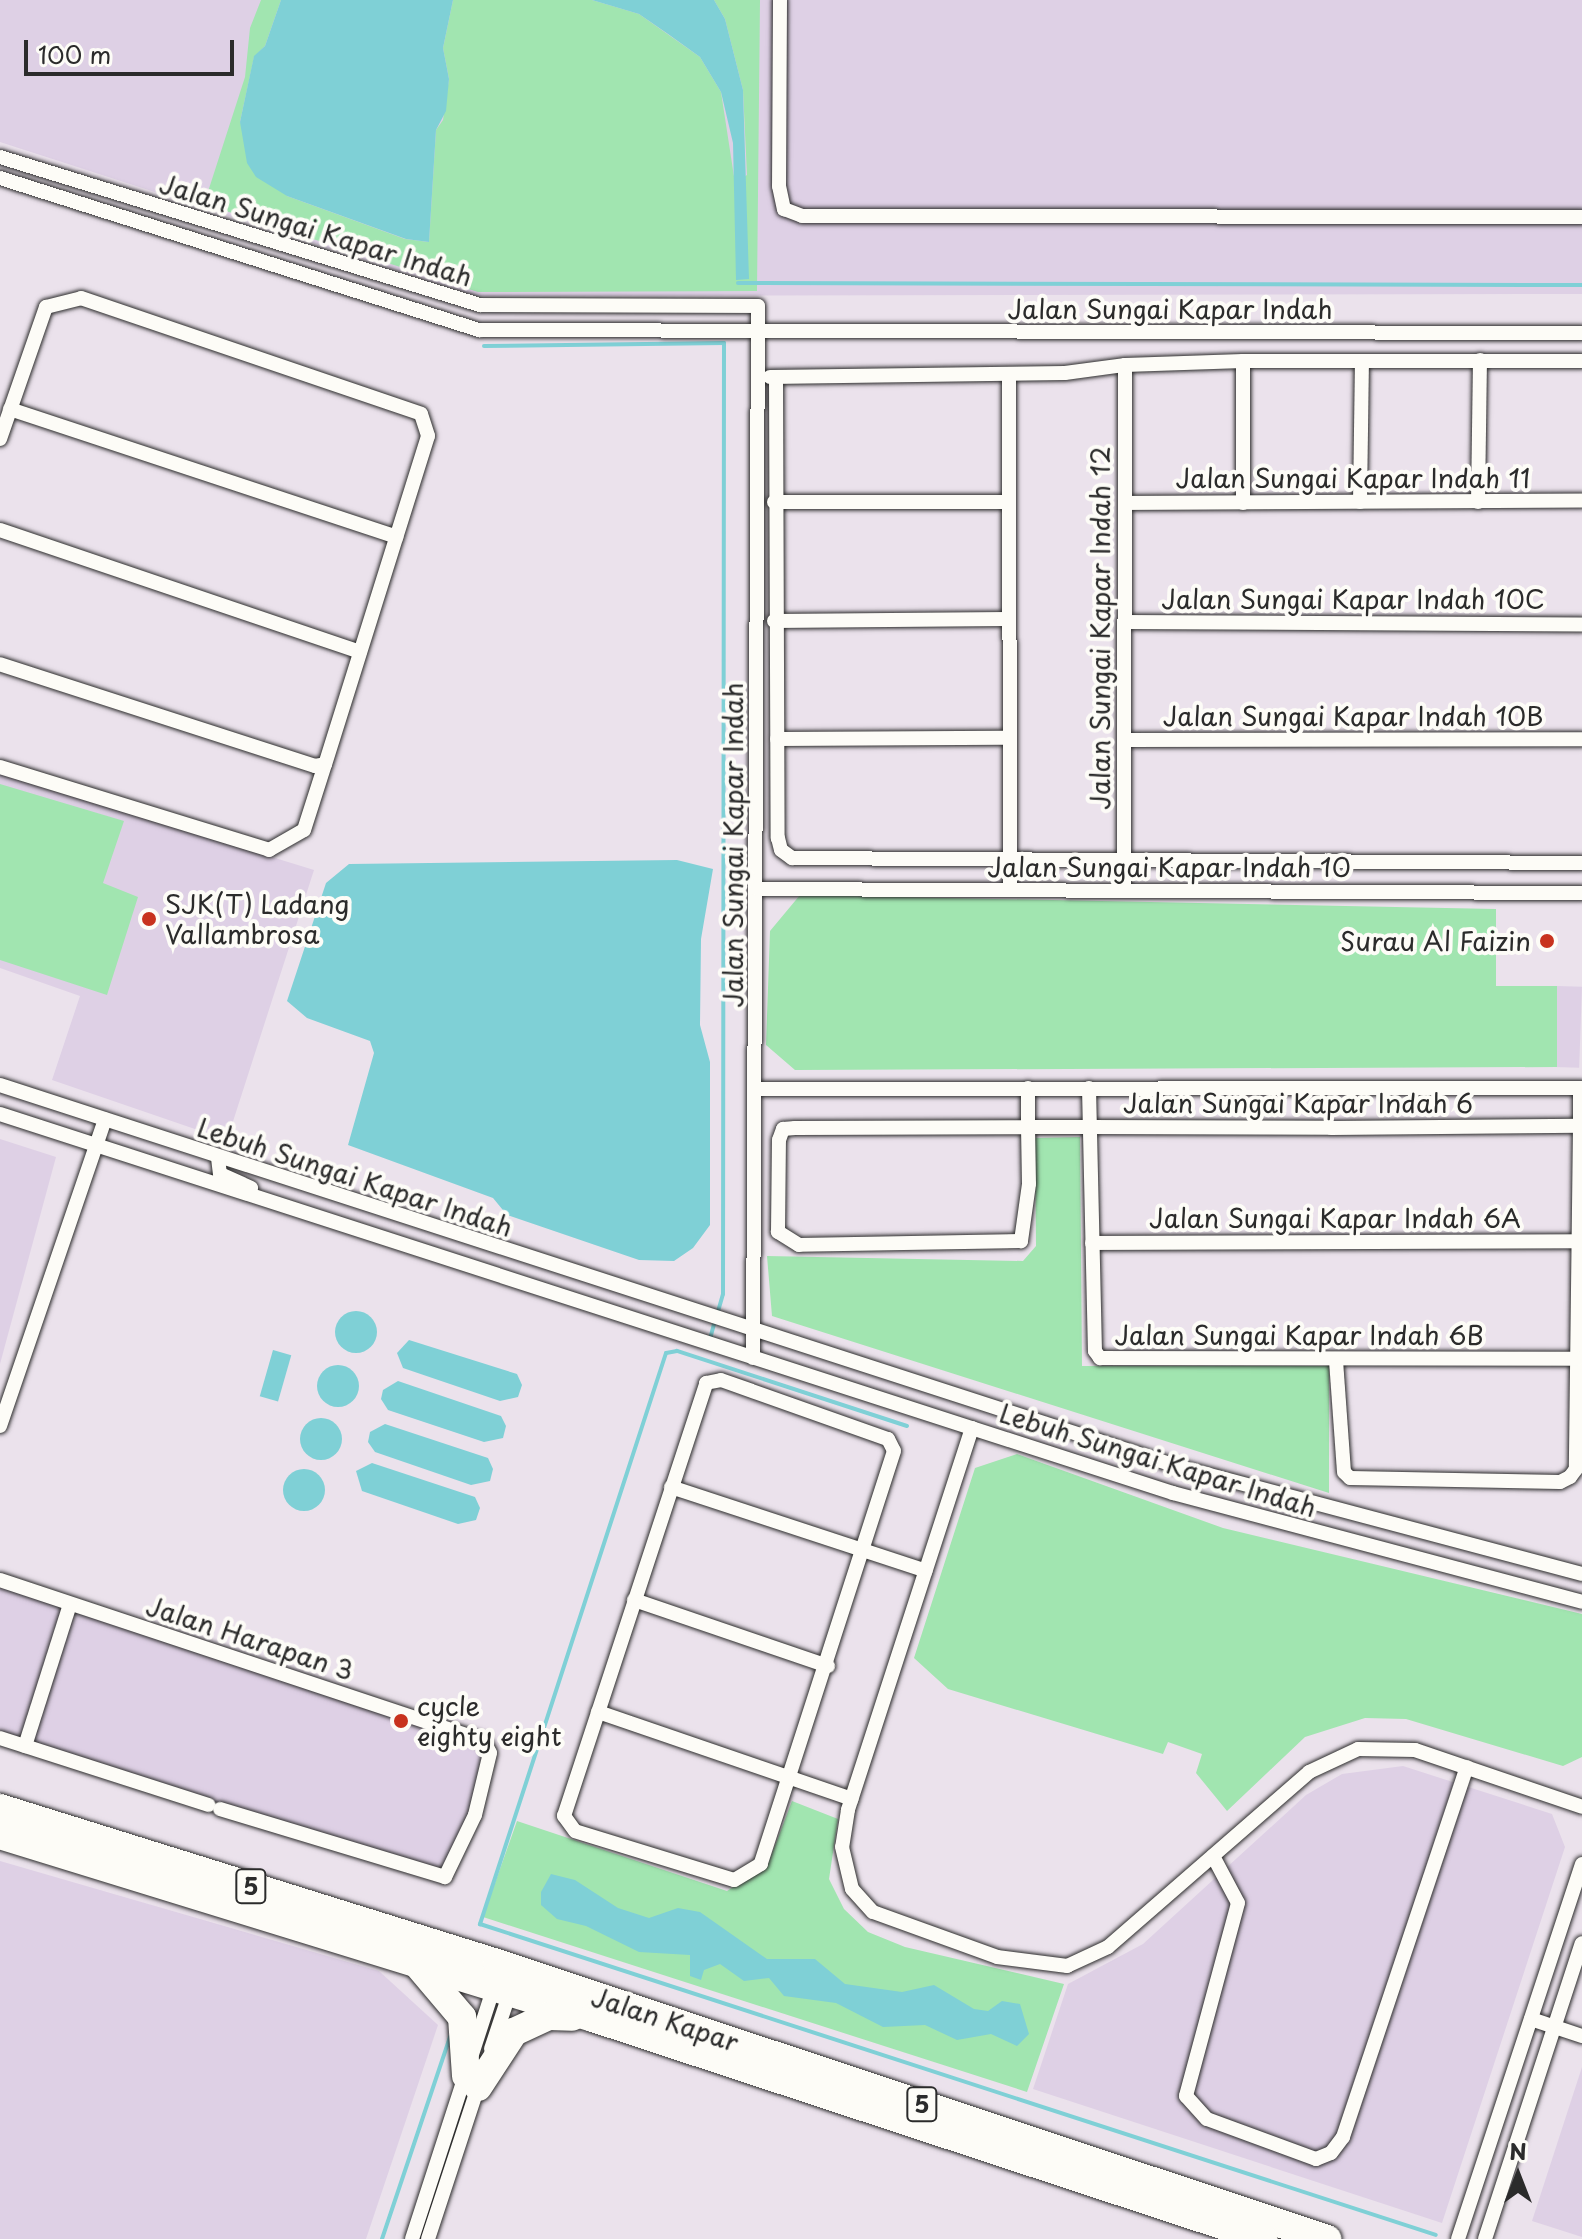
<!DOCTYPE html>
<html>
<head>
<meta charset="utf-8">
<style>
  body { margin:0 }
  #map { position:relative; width:1582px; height:2239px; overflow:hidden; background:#ebe2ec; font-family:"Playpen Sans",sans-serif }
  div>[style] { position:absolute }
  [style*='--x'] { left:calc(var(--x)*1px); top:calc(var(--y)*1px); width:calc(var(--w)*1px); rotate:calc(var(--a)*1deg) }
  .built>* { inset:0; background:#ded0e5; transform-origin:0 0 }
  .green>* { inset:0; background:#a1e5b0 }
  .water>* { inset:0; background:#7fd0d6; transform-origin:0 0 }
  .round { border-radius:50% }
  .stream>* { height:4px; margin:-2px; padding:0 2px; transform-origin:2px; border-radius:2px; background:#7fd0d6 }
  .roads { filter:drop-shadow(0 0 2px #2b2b2b) drop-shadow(0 0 2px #2b2b2b) }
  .street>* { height:14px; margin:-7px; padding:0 7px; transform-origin:7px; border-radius:7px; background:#fdfcf7 }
  .highway>* { height:28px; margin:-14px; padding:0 14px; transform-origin:14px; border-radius:14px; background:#fdfcf7 }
  .dots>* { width:22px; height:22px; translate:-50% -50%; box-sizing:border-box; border:4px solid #fdfcf7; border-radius:50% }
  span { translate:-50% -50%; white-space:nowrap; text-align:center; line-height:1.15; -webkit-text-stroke:8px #fdfcf7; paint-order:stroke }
  .shield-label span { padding:2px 6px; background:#fdfcf7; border:2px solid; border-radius:6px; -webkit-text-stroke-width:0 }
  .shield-label { font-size:24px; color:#2b2b2b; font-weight:700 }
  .street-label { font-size:26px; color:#2b2b2b }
  .poi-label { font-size:26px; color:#2b2b2b }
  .left { translate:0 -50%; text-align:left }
  .right { translate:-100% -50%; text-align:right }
  .north { position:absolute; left:1478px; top:2135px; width:80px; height:80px; -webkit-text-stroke:6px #fdfcf7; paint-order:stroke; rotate:0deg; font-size:22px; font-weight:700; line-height:32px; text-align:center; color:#2b2b2b }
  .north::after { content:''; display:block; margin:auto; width:28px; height:36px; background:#2b2b2b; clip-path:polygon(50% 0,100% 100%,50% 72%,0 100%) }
  .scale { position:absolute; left:24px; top:40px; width:210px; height:36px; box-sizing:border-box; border:4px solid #2b2b2b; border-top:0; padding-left:10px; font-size:24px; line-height:28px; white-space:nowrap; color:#2b2b2b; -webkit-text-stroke:6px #fdfcf7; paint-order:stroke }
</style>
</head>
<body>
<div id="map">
  <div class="built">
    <div style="clip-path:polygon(0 0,1582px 0,1582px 294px,477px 296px,0 142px)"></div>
    <div style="clip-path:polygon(0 773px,314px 870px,227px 1140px,52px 1080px,80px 996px,0 968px)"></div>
    <div style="left:1557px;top:986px;width:25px;height:81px;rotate:2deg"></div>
    <div style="clip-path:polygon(0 1139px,56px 1157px,0 1364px)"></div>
    <div style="clip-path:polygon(0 1586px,483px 1747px,468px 1820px,447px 1868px,439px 1873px,0 1733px)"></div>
    <div style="clip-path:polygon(1403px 1766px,1552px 1814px,1565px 1847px,1442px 2223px,1033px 2089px,1068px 1984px,1143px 1944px,1306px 1795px,1342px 1774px)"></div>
    <div style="clip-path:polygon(0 1861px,379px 1971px,438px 2025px,366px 2239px,0 2239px)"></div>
    <div style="clip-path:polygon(1582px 2067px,1582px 2237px,1532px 2221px)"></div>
  </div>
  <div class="green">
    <div style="clip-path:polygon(261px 0,281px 0,265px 46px,254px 57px,240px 122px,287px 196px,405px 239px,429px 242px,436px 130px,443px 120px,449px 79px,443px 48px,453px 0,592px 0,639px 14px,700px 57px,721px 92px,735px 183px,747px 175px,743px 90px,725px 19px,714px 0,760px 0,757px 291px,478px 292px,204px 204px,245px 77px,250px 28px)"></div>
    <div style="clip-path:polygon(0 784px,124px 821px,103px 883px,138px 897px,107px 995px,0 960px)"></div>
    <div style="clip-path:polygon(800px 895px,1496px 909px,1496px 986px,1557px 986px,1557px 1067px,795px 1070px,766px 1045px,770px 931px)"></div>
    <div style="clip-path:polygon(1080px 1137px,1082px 1366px,1329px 1366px,1329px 1493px,772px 1316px,767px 1256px,1023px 1261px,1036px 1246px,1035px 1138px)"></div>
    <div style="clip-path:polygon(1017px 1454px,1223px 1528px,1582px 1614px,1582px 1757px,1563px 1766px,1406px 1719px,1365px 1718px,1305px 1737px,1227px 1811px,1196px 1773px,1202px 1754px,1168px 1742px,1163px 1754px,948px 1689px,914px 1658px,975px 1468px)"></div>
    <div style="clip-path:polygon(792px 1801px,838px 1819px,829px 1879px,844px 1909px,868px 1932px,905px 1947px,1064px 1984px,1027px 2092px,483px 1917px,517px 1821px,727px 1891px,768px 1864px)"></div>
  </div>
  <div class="water">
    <div style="clip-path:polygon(281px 0,453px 0,443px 48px,449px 79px,446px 111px,436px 130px,429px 242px,406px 239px,287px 196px,256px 177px,247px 163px,240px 122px,254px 56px,265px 46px)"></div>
    <div style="clip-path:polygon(592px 0,714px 0,725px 19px,743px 90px,749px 279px,736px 280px,733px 143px,721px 92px,700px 57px,668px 34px,639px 14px)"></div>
    <div style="clip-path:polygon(677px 860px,713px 869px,701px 939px,700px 1025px,710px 1062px,710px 1225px,693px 1248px,674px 1261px,639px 1260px,507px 1215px,493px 1198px,348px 1145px,374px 1053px,370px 1041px,307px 1018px,287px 1001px,326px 883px,349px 864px)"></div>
    <div class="round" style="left:335px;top:1311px;width:42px;height:42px"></div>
    <div style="clip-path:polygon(409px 1340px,517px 1374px,522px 1385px,518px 1397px,500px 1401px,403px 1368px,397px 1353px)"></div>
    <div style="left:273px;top:1350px;width:19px;height:48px;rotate:16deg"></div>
    <div class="round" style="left:317px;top:1365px;width:42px;height:42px"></div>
    <div style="clip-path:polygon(398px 1381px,501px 1416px,506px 1426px,503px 1438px,484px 1442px,388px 1410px,381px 1399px,383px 1390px)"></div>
    <div class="round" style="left:300px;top:1418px;width:42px;height:42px"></div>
    <div style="clip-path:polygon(385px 1424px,488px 1458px,493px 1469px,490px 1481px,471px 1485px,375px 1452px,368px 1442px,370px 1432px)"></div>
    <div style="clip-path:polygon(372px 1463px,475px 1497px,480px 1508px,476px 1520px,458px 1524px,362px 1491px,356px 1471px)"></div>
    <div class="round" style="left:283px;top:1469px;width:42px;height:42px"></div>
    <div style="clip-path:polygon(551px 1874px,575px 1880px,618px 1908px,649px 1918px,678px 1908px,700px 1912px,767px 1959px,815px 1959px,845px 1984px,902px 1992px,934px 1985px,974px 2009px,988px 2011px,1002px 2001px,1020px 2004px,1029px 2034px,1017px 2046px,991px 2034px,957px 2040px,925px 2025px,883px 2027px,836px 2003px,784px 1996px,769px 1978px,744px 1981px,720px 1964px,704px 1970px,701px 1980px,690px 1976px,690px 1955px,639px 1952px,586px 1926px,557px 1919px,541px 1905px,541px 1892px)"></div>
  </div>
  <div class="stream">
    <div style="--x:738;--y:283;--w:844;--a:0.14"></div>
    <div style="--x:484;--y:346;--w:240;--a:-0.7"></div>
    <div style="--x:724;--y:343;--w:951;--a:90.06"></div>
    <div style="--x:723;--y:1294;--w:19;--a:106"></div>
    <div style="--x:710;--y:1339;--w:20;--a:-75"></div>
    <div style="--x:907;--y:1426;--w:242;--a:-161.9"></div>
    <div style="--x:677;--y:1351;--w:11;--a:170"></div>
    <div style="--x:666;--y:1353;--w:601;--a:108.04"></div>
    <div style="--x:480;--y:1924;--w:1005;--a:18.02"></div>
    <div style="--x:382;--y:2239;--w:213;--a:-71.4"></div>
  </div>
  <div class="roads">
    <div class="street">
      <div style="--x:780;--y:0;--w:186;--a:90.3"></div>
      <div style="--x:779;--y:186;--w:24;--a:78"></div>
      <div style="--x:784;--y:209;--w:19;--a:21"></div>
      <div style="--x:802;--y:216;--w:780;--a:0.07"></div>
      <div style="--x:0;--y:157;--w:502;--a:17.14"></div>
      <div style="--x:480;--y:305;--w:278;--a:0.2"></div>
      <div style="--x:758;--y:306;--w:1052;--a:90.27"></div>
      <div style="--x:0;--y:178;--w:503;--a:17.61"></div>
      <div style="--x:479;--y:330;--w:1103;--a:0.16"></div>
      <div style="--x:1009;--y:374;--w:516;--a:89.89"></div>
      <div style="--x:770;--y:377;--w:295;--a:-0.8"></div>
      <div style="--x:1065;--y:373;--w:61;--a:-7.6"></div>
      <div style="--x:1125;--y:365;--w:118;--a:-1.9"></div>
      <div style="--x:1243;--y:361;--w:339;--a:0"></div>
      <div style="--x:776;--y:377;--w:461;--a:89.8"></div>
      <div style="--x:778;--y:838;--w:12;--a:76"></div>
      <div style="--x:781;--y:850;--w:14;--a:36"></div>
      <div style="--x:792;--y:858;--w:790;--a:0.36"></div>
      <div style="--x:10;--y:409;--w:407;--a:18.3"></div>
      <div style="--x:0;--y:439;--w:140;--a:-70.8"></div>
      <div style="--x:46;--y:307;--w:36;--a:-14"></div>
      <div style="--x:81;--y:298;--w:359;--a:18.8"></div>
      <div style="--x:421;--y:414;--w:23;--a:72"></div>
      <div style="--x:428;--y:436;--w:344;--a:107.4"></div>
      <div style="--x:325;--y:764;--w:10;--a:169"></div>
      <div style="--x:315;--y:766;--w:331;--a:-162.1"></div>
      <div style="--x:774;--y:502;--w:235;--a:0"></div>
      <div style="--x:1360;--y:502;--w:141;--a:-89.2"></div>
      <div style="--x:1478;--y:502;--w:142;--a:-89.2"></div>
      <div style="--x:1125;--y:503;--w:457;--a:-0.3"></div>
      <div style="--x:1243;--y:503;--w:142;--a:-90"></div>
      <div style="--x:0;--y:530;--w:380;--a:18.7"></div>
      <div style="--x:774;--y:621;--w:233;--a:-0.5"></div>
      <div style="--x:1124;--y:622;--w:458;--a:0.3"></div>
      <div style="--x:777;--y:739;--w:229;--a:-0.3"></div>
      <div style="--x:1124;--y:740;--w:458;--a:-0.1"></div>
      <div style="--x:0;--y:767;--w:282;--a:17.1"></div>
      <div style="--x:269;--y:850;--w:40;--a:-29.7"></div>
      <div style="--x:304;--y:830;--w:69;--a:-72.3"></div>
      <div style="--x:757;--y:889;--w:825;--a:0.28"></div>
      <div style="--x:1124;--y:891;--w:526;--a:-89.89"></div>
      <div style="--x:0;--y:1085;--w:1236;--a:17.95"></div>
      <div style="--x:1176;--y:1466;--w:420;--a:14.9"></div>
      <div style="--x:1028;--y:1088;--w:39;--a:90"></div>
      <div style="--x:1028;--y:1127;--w:57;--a:89"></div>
      <div style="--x:1029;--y:1184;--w:58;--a:98"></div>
      <div style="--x:1021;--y:1241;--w:222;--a:179"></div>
      <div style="--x:799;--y:1245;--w:25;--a:-148"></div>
      <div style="--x:778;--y:1232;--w:92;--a:-89.4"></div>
      <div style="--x:779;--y:1140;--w:12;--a:-70"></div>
      <div style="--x:783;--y:1129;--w:12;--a:-5"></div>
      <div style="--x:795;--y:1128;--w:233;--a:-0.2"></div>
      <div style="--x:1028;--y:1127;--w:62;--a:0"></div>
      <div style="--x:1090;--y:1127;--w:241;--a:0.2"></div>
      <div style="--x:1331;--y:1128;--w:249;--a:-0.5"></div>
      <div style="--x:1580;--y:1126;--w:343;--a:90.7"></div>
      <div style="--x:1576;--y:1469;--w:10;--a:127"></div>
      <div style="--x:1570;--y:1477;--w:11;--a:153"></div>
      <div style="--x:1560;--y:1482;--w:210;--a:-178.9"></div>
      <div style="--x:1350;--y:1478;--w:8;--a:-135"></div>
      <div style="--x:1344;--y:1472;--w:111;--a:-94.1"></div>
      <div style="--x:1089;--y:1088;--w:263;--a:88.7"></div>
      <div style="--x:1095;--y:1351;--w:9;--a:54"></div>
      <div style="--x:1100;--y:1358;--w:477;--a:0.1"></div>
      <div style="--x:756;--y:1089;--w:826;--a:-0.07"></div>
      <div style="--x:0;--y:1114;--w:1233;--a:17.91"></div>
      <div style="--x:1173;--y:1493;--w:423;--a:14.9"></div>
      <div style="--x:1580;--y:1126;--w:38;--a:-90"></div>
      <div style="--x:218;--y:1158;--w:16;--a:83"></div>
      <div style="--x:220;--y:1174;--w:34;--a:24"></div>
      <div style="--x:1092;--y:1243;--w:486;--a:-0.2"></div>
      <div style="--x:721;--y:1380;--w:177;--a:19.5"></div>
      <div style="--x:888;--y:1439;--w:13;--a:63"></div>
      <div style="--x:894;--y:1451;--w:434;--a:107.9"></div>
      <div style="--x:761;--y:1864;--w:31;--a:149"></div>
      <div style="--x:734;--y:1880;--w:166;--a:-162.9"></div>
      <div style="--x:575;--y:1831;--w:19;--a:-126"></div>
      <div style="--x:564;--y:1816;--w:456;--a:-71.8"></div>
      <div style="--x:706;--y:1383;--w:15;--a:-11"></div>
      <div style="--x:0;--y:1426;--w:324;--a:-71.1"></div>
      <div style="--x:972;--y:1428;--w:402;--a:108"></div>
      <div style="--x:848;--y:1810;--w:37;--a:99"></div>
      <div style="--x:842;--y:1847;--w:43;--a:76.6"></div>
      <div style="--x:852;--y:1889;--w:31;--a:48"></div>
      <div style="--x:873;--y:1912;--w:132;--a:19.9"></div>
      <div style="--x:997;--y:1957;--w:71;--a:7.3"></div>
      <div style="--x:1067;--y:1966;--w:45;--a:-24.9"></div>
      <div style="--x:1108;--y:1947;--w:267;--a:-41"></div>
      <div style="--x:1309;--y:1772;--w:54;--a:-25.1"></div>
      <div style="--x:1358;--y:1749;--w:57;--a:1"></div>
      <div style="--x:1415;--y:1750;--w:176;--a:18.8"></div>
      <div style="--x:671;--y:1487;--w:268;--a:18.2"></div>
      <div style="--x:0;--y:1580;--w:510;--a:18.4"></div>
      <div style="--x:484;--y:1741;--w:13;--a:63"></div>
      <div style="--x:490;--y:1753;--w:64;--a:103.6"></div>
      <div style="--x:475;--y:1815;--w:69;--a:115.8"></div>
      <div style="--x:445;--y:1877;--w:235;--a:-163.2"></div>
      <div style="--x:634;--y:1600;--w:205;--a:18.8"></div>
      <div style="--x:598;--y:1712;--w:268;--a:18.9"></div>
      <div style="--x:0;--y:1738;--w:219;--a:17.8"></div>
      <div style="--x:25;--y:1746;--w:149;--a:-72.4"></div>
      <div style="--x:1213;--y:1856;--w:53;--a:62"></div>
      <div style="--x:1238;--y:1903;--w:200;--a:105.1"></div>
      <div style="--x:1186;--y:2096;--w:31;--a:48"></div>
      <div style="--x:1207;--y:2119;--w:116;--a:20.2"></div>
      <div style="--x:1316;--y:2159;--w:16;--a:-22"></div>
      <div style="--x:1331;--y:2153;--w:20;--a:-53"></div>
      <div style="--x:1343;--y:2137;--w:390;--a:-71.5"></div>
      <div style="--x:1531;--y:2019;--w:54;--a:18.4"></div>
      <div style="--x:491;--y:2049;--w:63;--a:-71.6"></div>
      <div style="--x:412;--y:2239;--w:268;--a:-72"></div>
      <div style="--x:428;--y:2239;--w:163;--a:-71.8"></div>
      <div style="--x:1458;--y:2239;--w:395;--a:-71.7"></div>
      <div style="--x:1485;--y:2239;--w:311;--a:-71.9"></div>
    </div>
    <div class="highway">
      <div style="--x:0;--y:1808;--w:521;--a:17.32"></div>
      <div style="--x:497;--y:1963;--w:875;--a:18.39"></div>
      <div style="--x:0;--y:1835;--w:621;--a:17.15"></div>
      <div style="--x:593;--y:2018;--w:706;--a:18.23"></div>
      <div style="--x:417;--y:1964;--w:70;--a:49.7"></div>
      <div style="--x:462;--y:2017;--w:59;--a:86.1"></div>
      <div style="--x:478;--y:2087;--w:66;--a:-56.8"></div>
      <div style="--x:514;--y:2032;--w:38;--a:-25"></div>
      <div style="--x:549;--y:2016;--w:23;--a:2"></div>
    </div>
  </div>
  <div class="dots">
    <div style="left:149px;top:919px;background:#c8321e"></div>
    <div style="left:1547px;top:941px;background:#c8321e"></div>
    <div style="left:401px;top:1721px;background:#c8321e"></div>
  </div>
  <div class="shield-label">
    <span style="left:251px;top:1886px">5</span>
    <span style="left:922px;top:2104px">5</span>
  </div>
  <div class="street-label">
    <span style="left:316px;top:230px;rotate:17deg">Jalan Sungai Kapar Indah</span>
    <span style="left:1170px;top:309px">Jalan Sungai Kapar Indah</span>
    <span style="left:1353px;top:478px">Jalan Sungai Kapar Indah 11</span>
    <span style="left:1353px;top:599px">Jalan Sungai Kapar Indah 10C</span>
    <span style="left:1100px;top:628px;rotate:-90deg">Jalan Sungai Kapar Indah 12</span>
    <span style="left:1353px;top:716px">Jalan Sungai Kapar Indah 10B</span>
    <span style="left:733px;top:845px;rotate:-90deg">Jalan Sungai Kapar Indah</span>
    <span style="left:1169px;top:867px">Jalan Sungai Kapar Indah 10</span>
    <span style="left:1298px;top:1103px">Jalan Sungai Kapar Indah 6</span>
    <span style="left:355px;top:1177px;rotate:18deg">Lebuh Sungai Kapar Indah</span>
    <span style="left:1335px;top:1218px">Jalan Sungai Kapar Indah 6A</span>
    <span style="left:1299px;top:1335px">Jalan Sungai Kapar Indah 6B</span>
    <span style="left:1158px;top:1460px;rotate:17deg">Lebuh Sungai Kapar Indah</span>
    <span style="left:250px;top:1638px;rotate:18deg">Jalan Harapan 3</span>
    <span style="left:665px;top:2019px;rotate:18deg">Jalan Kapar</span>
  </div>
  <div class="poi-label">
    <span class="left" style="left:165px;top:919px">SJK(T) Ladang<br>Vallambrosa</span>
    <span class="right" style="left:1531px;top:941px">Surau Al Faizin</span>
    <span class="left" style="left:417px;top:1721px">cycle<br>eighty eight</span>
  </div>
  <div class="north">N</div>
  <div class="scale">100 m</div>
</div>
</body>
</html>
